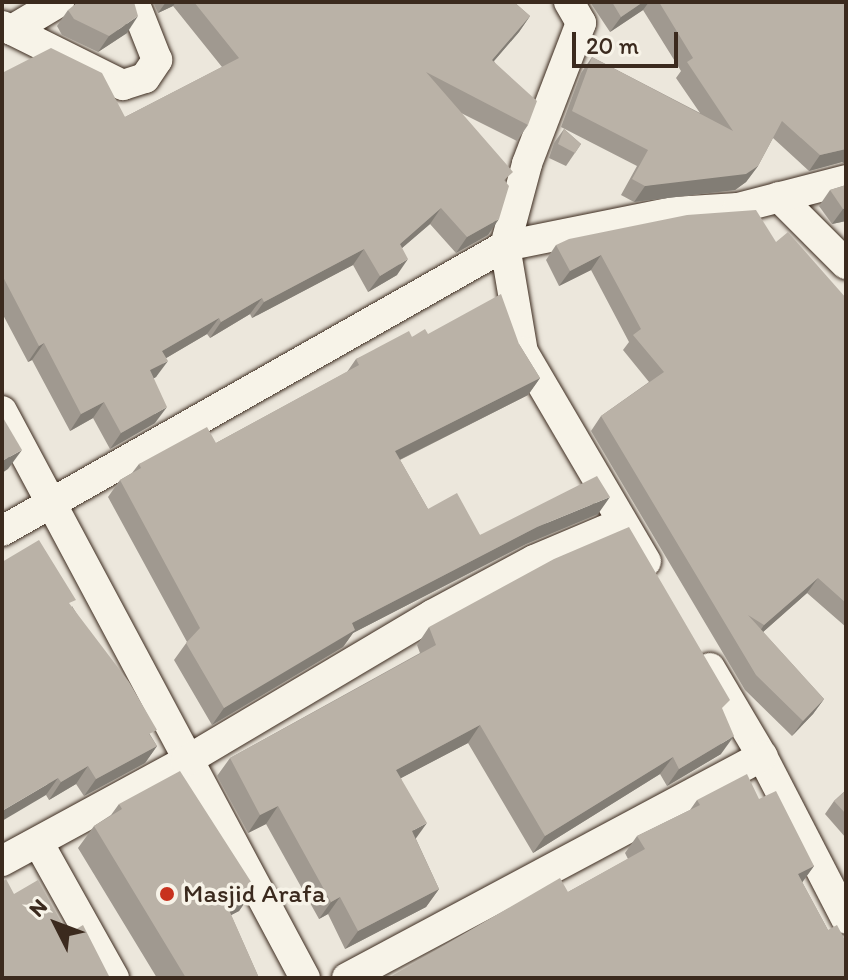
<!DOCTYPE html>
<html>
<head>
<meta charset="utf-8">
<style>
  body { margin:0 }
  #map { position:relative; width:848px; height:980px; overflow:hidden; background:#ece7dc; font-family:Itim,sans-serif }
  div>[style] { position:absolute }
  [style*='--x'] { left:calc(var(--x)*1px); top:calc(var(--y)*1px); width:calc(var(--w)*1px); rotate:calc(var(--a)*1deg) }
  .roads { filter:drop-shadow(0 0 2px #3b2a1e) drop-shadow(0 0 2px #3b2a1e) }
  .street>* { height:30px; margin:-15px; padding:0 15px; transform-origin:15px; border-radius:15px; background:#f7f3e8 }
  .wall>* { inset:0; background:#a09990 }
  .shaded-wall>* { inset:0; background:#827d75 }
  .building>* { inset:0; background:#bab2a7 }
  .dots>* { width:22px; height:22px; translate:-50% -50%; box-sizing:border-box; border:4px solid #f7f3e8; border-radius:50% }
  span { translate:-50% -50%; white-space:nowrap; text-align:center; line-height:1.15; -webkit-text-stroke:7px #f7f3e8; paint-order:stroke }
  .poi-label { font-size:26px; color:#3b2a1e }
  .left { translate:0 -50%; text-align:left }
  .frame { position:absolute; inset:0; border:4px solid #3b2a1e; pointer-events:none }
  .north { position:absolute; left:16px; top:884px; width:80px; height:80px; -webkit-text-stroke:6px #f7f3e8; paint-order:stroke; rotate:312deg; font-size:22px; font-weight:700; line-height:32px; text-align:center; color:#3b2a1e }
  .north::after { content:''; display:block; margin:auto; width:28px; height:36px; background:#3b2a1e; clip-path:polygon(50% 0,100% 100%,50% 72%,0 100%) }
  .scale { position:absolute; left:572px; top:32px; width:106px; height:36px; box-sizing:border-box; border:4px solid #3b2a1e; border-top:0; padding-left:10px; font-size:24px; line-height:28px; white-space:nowrap; color:#3b2a1e; -webkit-text-stroke:6px #f7f3e8; paint-order:stroke }
</style>
</head>
<body>
<div id="map">
  <div class="roads">
    <div class="street">
      <div style="--x:569;--y:2;--w:24;--a:60"></div>
      <div style="--x:581;--y:23;--w:151;--a:111"></div>
      <div style="--x:527;--y:164;--w:85;--a:105"></div>
      <div style="--x:505;--y:246;--w:108;--a:80.4"></div>
      <div style="--x:523;--y:352;--w:243;--a:59.6"></div>
      <div style="--x:2;--y:26;--w:11;--a:22"></div>
      <div style="--x:12;--y:30;--w:55;--a:-30.8"></div>
      <div style="--x:12;--y:30;--w:124;--a:26.4"></div>
      <div style="--x:123;--y:85;--w:23;--a:-18"></div>
      <div style="--x:145;--y:78;--w:22;--a:-56"></div>
      <div style="--x:157;--y:60;--w:62;--a:-111.6"></div>
      <div style="--x:779;--y:197;--w:95;--a:45"></div>
      <div style="--x:2;--y:411;--w:643;--a:61.88"></div>
      <div style="--x:2;--y:531;--w:578;--a:-29.54"></div>
      <div style="--x:505;--y:246;--w:172;--a:-11.4"></div>
      <div style="--x:674;--y:212;--w:64;--a:-3.6"></div>
      <div style="--x:738;--y:208;--w:112;--a:-14.5"></div>
      <div style="--x:710;--y:668;--w:102;--a:59.4"></div>
      <div style="--x:762;--y:756;--w:183;--a:62.7"></div>
      <div style="--x:38;--y:842;--w:156;--a:60.8"></div>
      <div style="--x:2;--y:861;--w:209;--a:-28.5"></div>
      <div style="--x:186;--y:761;--w:286;--a:-30.7"></div>
      <div style="--x:432;--y:615;--w:116;--a:-28.3"></div>
      <div style="--x:534;--y:560;--w:95;--a:-22.8"></div>
      <div style="--x:347;--y:978;--w:471;--a:-28.1"></div>
    </div>
  </div>
  <div class="wall">
    <div style="clip-path:polygon(153px 2px,514px 2px,530px 16px,519px 32px,494px 61px,528px 125px,517px 141px,461px 113px,506px 182px,488px 235px,456px 253px,430px 224px,402px 248px,397px 275px,368px 292px,353px 265px,252px 318px,250px 314px,210px 338px,207px 334px,166px 358px,156px 377px,154px 378px,155px 423px,110px 449px,93px 418px,70px 431px,32px 360px,28px 362px,2px 313px,2px 73px,125px 117px,222px 67px,173px 6px,158px 13px)"></div>
    <div style="clip-path:polygon(590px 2px,846px 2px,846px 164px,842px 162px,809px 171px,773px 138px,758px 166px,746px 182px,735px 190px,634px 202px,621px 195px,637px 166px,561px 127px,581px 73px,592px 57px,700px 113px,676px 78px,681px 71px,643px 10px,610px 32px)"></div>
    <div style="clip-path:polygon(68px 10px,127px 33px,98px 52px,62px 35px,57px 26px)"></div>
    <div style="clip-path:polygon(564px 129px,581px 144px,566px 166px,549px 158px,554px 143px)"></div>
    <div style="clip-path:polygon(846px 185px,846px 221px,832px 224px,819px 206px,830px 190px)"></div>
    <div style="clip-path:polygon(776px 242px,845px 297px,846px 296px,846px 627px,807px 593px,763px 632px,824px 699px,813px 714px,792px 736px,745px 690px,591px 431px,601px 416px,649px 382px,623px 350px,629px 342px,591px 270px,559px 286px,546px 260px,556px 245px)"></div>
    <div style="clip-path:polygon(428px 334px,519px 344px,540px 378px,528px 395px,400px 460px,428px 509px,480px 535px,598px 514px,526px 544px,353px 633px,343px 647px,212px 725px,174px 660px,187px 642px,108px 497px,120px 480px,132px 473px,139px 464px,216px 443px,347px 372px,356px 359px,412px 337px)"></div>
    <div style="clip-path:polygon(72px 606px,157px 746px,145px 763px,84px 796px,76px 784px,49px 800px,46px 795px)"></div>
    <div style="clip-path:polygon(429px 627px,723px 711px,721px 754px,667px 786px,660px 774px,533px 853px,468px 743px,401px 778px,416px 839px,439px 889px,426px 907px,345px 949px,328px 914px,319px 919px,266px 824px,248px 833px,217px 776px,230px 758px,420px 653px,417px 645px)"></div>
    <div style="clip-path:polygon(846px 790px,846px 838px,825px 814px,834px 801px)"></div>
    <div style="clip-path:polygon(759px 799px,814px 866px,802px 882px,828px 930px,568px 892px,628px 859px,625px 853px,637px 836px,690px 810px,697px 800px)"></div>
    <div style="clip-path:polygon(119px 804px,255px 888px,239px 911px,231px 915px,259px 978px,157px 978px,78px 848px,94px 826px,111px 815px)"></div>
  </div>
  <div class="shaded-wall">
    <div style="clip-path:polygon(166px 2px,176px 2px,173px 6px,158px 13px)"></div>
    <div style="clip-path:polygon(643px 2px,649px 2px,643px 10px,610px 32px,621px 17px)"></div>
    <div style="clip-path:polygon(138px 16px,127px 33px,98px 52px,109px 36px)"></div>
    <div style="clip-path:polygon(530px 16px,519px 32px,481px 76px,492px 60px)"></div>
    <div style="clip-path:polygon(846px 149px,846px 164px,842px 162px,809px 171px,820px 155px)"></div>
    <div style="clip-path:polygon(758px 166px,746px 182px,735px 190px,634px 202px,645px 186px)"></div>
    <div style="clip-path:polygon(441px 208px,430px 224px,388px 260px,400px 244px)"></div>
    <div style="clip-path:polygon(846px 208px,846px 221px,832px 224px,843px 209px)"></div>
    <div style="clip-path:polygon(499px 219px,488px 235px,456px 253px,467px 237px)"></div>
    <div style="clip-path:polygon(364px 249px,353px 265px,252px 318px,264px 302px)"></div>
    <div style="clip-path:polygon(601px 255px,591px 270px,559px 286px,570px 271px)"></div>
    <div style="clip-path:polygon(408px 259px,397px 275px,368px 292px,380px 276px)"></div>
    <div style="clip-path:polygon(262px 298px,250px 314px,210px 338px,221px 322px)"></div>
    <div style="clip-path:polygon(219px 318px,207px 334px,151px 367px,162px 351px)"></div>
    <div style="clip-path:polygon(44px 343px,32px 360px,28px 362px,39px 346px)"></div>
    <div style="clip-path:polygon(168px 361px,156px 377px,139px 387px,150px 370px)"></div>
    <div style="clip-path:polygon(540px 378px,528px 395px,383px 468px,395px 451px)"></div>
    <div style="clip-path:polygon(104px 402px,93px 418px,70px 431px,81px 414px)"></div>
    <div style="clip-path:polygon(167px 407px,155px 423px,110px 449px,121px 433px)"></div>
    <div style="clip-path:polygon(22px 450px,8px 469px,2px 473px,2px 461px)"></div>
    <div style="clip-path:polygon(610px 497px,598px 514px,526px 544px,353px 633px,343px 647px,212px 725px,224px 708px,352px 623px,537px 527px)"></div>
    <div style="clip-path:polygon(818px 578px,807px 593px,754px 640px,764px 625px)"></div>
    <div style="clip-path:polygon(824px 699px,813px 714px,792px 736px,803px 721px)"></div>
    <div style="clip-path:polygon(480px 725px,468px 743px,384px 787px,396px 770px)"></div>
    <div style="clip-path:polygon(734px 736px,721px 754px,667px 786px,679px 769px)"></div>
    <div style="clip-path:polygon(157px 746px,145px 763px,84px 796px,96px 779px)"></div>
    <div style="clip-path:polygon(673px 757px,660px 774px,533px 853px,545px 836px)"></div>
    <div style="clip-path:polygon(88px 766px,76px 784px,49px 800px,61px 782px)"></div>
    <div style="clip-path:polygon(58px 778px,46px 795px,2px 821px,2px 811px)"></div>
    <div style="clip-path:polygon(278px 806px,266px 824px,248px 833px,260px 815px)"></div>
    <div style="clip-path:polygon(427px 823px,414px 841px,412px 831px)"></div>
    <div style="clip-path:polygon(814px 866px,801px 884px,798px 874px)"></div>
    <div style="clip-path:polygon(255px 888px,239px 911px,210px 926px,226px 903px)"></div>
    <div style="clip-path:polygon(439px 889px,426px 907px,345px 949px,358px 931px)"></div>
    <div style="clip-path:polygon(340px 897px,328px 914px,319px 919px,331px 902px)"></div>
  </div>
  <div class="building">
    <div style="clip-path:polygon(78px 2px,134px 2px,138px 16px,109px 36px,74px 19px,68px 10px)"></div>
    <div style="clip-path:polygon(194px 2px,514px 2px,530px 16px,492px 60px,537px 101px,528px 125px,426px 72px,513px 172px,504px 180px,509px 186px,499px 219px,467px 237px,441px 208px,400px 244px,408px 259px,380px 276px,364px 249px,264px 302px,262px 298px,221px 322px,219px 318px,162px 351px,168px 361px,150px 370px,167px 407px,121px 433px,104px 402px,81px 414px,44px 343px,39px 346px,2px 275px,2px 73px,51px 48px,102px 73px,125px 117px,239px 58px)"></div>
    <div style="clip-path:polygon(612px 2px,643px 2px,621px 17px)"></div>
    <div style="clip-path:polygon(659px 2px,846px 2px,846px 149px,820px 155px,782px 121px,758px 166px,746px 174px,645px 186px,632px 179px,648px 150px,572px 111px,592px 57px,733px 131px,687px 62px,693px 58px)"></div>
    <div style="clip-path:polygon(564px 129px,581px 144px,575px 153px,558px 144px)"></div>
    <div style="clip-path:polygon(846px 185px,846px 208px,843px 209px,830px 190px)"></div>
    <div style="clip-path:polygon(756px 210px,776px 242px,788px 232px,846px 298px,846px 603px,818px 578px,764px 625px,748px 615px,824px 699px,803px 721px,756px 675px,601px 416px,664px 372px,633px 335px,641px 329px,601px 255px,570px 271px,556px 245px,569px 239px,687px 215px)"></div>
    <div style="clip-path:polygon(501px 294px,519px 344px,540px 378px,395px 451px,428px 509px,457px 493px,480px 535px,597px 476px,610px 497px,537px 527px,352px 623px,355px 630px,224px 708px,186px 643px,200px 628px,120px 480px,141px 468px,139px 464px,207px 427px,216px 443px,359px 365px,356px 359px,409px 331px,412px 337px,425px 329px,428px 334px)"></div>
    <div style="clip-path:polygon(2px 416px,22px 450px,2px 461px)"></div>
    <div style="clip-path:polygon(629px 527px,730px 700px,722px 708px,734px 736px,679px 769px,673px 757px,545px 836px,480px 725px,396px 770px,427px 823px,412px 831px,439px 889px,358px 931px,340px 897px,331px 902px,278px 806px,260px 815px,230px 758px,436px 645px,429px 627px,554px 559px)"></div>
    <div style="clip-path:polygon(39px 540px,76px 600px,69px 603px,129px 682px,157px 730px,149px 734px,157px 746px,96px 779px,88px 766px,61px 782px,58px 778px,2px 811px,2px 562px)"></div>
    <div style="clip-path:polygon(180px 771px,255px 888px,226px 903px,259px 978px,186px 978px,94px 826px,122px 809px,119px 804px)"></div>
    <div style="clip-path:polygon(747px 774px,759px 799px,776px 791px,814px 866px,798px 874px,828px 930px,837px 925px,846px 942px,846px 978px,388px 978px,560px 878px,568px 892px,645px 849px,637px 836px,700px 805px,697px 800px)"></div>
    <div style="clip-path:polygon(846px 790px,846px 814px,834px 801px)"></div>
    <div style="clip-path:polygon(6px 879px,14px 894px,38px 880px,68px 934px,83px 925px,110px 978px,2px 978px,2px 882px)"></div>
  </div>
  <div class="dots">
    <div style="left:167px;top:894px;background:#c8321e"></div>
  </div>
  <div class="poi-label">
    <span class="left" style="left:183px;top:894px">Masjid Arafa</span>
  </div>
  <div class="frame"></div>
  <div class="north">N</div>
  <div class="scale">20 m</div>
</div>
</body>
</html>
